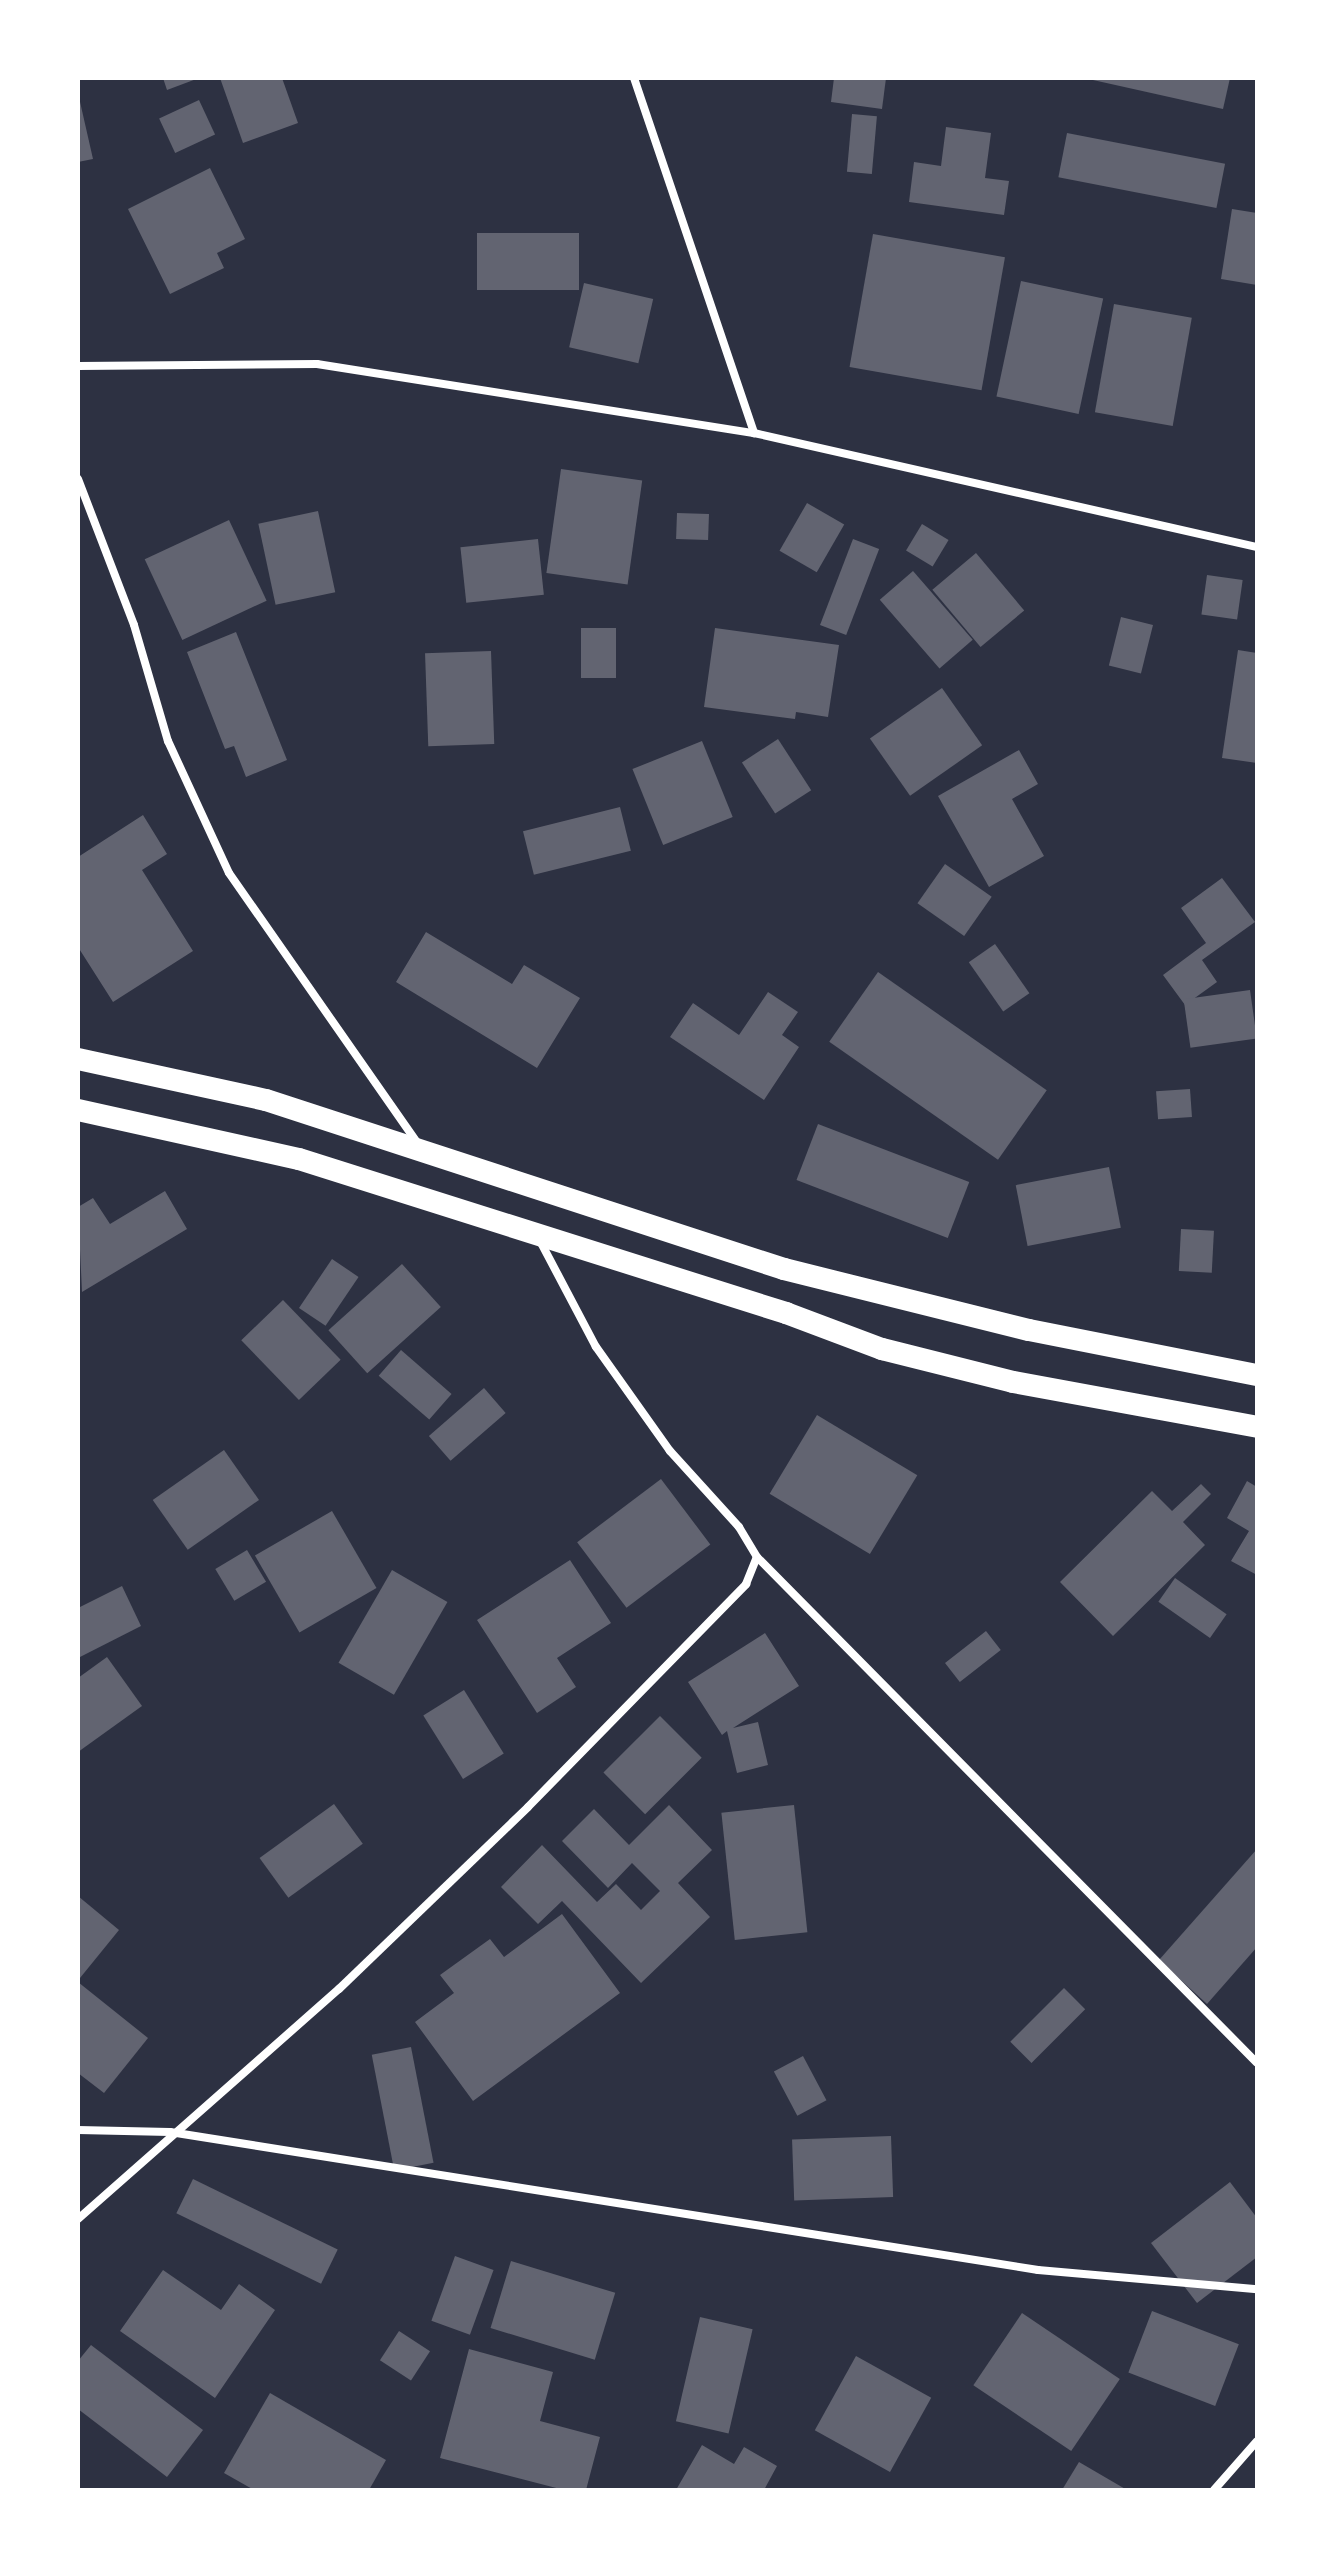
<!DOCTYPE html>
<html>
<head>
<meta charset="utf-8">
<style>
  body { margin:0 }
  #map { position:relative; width:1335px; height:2568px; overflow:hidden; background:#2d3142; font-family:"DM Sans",sans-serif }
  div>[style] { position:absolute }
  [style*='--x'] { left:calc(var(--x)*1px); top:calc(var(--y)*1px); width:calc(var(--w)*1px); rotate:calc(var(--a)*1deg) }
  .building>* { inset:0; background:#626471; transform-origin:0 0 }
  .minor>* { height:8px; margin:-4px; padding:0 4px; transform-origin:4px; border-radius:4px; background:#fff }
  .trunk>* { height:22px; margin:-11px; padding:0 11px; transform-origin:11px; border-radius:11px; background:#fff }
  span { translate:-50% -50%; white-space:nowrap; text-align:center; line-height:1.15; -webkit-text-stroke:6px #fff; paint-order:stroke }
  .frame { position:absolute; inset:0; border:80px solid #fff; pointer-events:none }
</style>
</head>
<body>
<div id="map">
  <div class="building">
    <div style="clip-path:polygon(163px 78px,199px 78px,167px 90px)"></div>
    <div style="clip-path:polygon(220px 78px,282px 78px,298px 123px,243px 143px)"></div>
    <div style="clip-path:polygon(834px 78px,886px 78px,882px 109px,831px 102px)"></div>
    <div style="clip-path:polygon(1084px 78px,1230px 78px,1223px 109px)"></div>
    <div style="clip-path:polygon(78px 93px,93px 159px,78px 162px)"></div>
    <div style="left:199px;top:100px;width:38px;height:44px;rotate:65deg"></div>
    <div style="left:852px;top:114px;width:25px;height:58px;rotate:5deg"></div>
    <div style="clip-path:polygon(946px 127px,991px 133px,985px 178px,1009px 181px,1004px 215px,909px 202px,914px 162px,941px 166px)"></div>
    <div style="left:1067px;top:133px;width:161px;height:45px;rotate:11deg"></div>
    <div style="clip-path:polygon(210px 168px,245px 239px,217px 253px,224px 268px,170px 294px,128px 209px)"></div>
    <div style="clip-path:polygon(1232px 209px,1257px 213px,1257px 285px,1221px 279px)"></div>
    <div style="left:477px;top:233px;width:102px;height:57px"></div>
    <div style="left:873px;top:234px;width:134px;height:135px;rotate:10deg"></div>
    <div style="left:1021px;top:281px;width:84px;height:118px;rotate:12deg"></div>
    <div style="left:584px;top:283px;width:71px;height:66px;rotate:13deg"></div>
    <div style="left:1114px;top:304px;width:79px;height:110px;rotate:10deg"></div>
    <div style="left:561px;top:469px;width:82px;height:105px;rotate:8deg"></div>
    <div style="left:807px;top:503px;width:43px;height:55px;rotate:30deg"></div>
    <div style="left:318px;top:511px;width:83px;height:61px;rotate:78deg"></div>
    <div style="left:677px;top:513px;width:32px;height:26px;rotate:2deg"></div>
    <div style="left:229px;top:520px;width:89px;height:93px;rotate:65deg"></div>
    <div style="left:922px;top:524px;width:31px;height:31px;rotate:31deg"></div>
    <div style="left:538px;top:539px;width:56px;height:78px;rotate:84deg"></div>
    <div style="left:853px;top:539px;width:28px;height:92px;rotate:21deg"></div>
    <div style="left:976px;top:553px;width:75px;height:57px;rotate:50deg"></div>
    <div style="left:913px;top:571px;width:91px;height:44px;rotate:49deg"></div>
    <div style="left:1207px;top:575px;width:36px;height:40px;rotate:8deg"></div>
    <div style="left:1121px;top:617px;width:33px;height:50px;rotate:14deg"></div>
    <div style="left:581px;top:628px;width:35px;height:50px"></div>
    <div style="clip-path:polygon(715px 628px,839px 645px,828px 717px,796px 712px,795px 719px,704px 707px)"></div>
    <div style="clip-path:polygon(236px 632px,287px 760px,246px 777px,234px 746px,225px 749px,187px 652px)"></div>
    <div style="clip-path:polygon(1238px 650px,1257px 653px,1257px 763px,1222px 758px)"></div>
    <div style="left:491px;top:651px;width:93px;height:66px;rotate:88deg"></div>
    <div style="left:942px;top:688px;width:70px;height:88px;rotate:55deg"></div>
    <div style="left:778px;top:739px;width:61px;height:43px;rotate:57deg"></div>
    <div style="left:702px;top:741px;width:82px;height:75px;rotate:68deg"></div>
    <div style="clip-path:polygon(1019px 750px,1038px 784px,1012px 799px,1044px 856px,989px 887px,938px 796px)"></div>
    <div style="left:620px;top:807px;width:45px;height:100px;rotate:76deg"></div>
    <div style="clip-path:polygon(143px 815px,167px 854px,142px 870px,193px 951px,113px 1002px,78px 947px,78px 857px)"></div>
    <div style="left:945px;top:864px;width:57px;height:48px;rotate:35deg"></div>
    <div style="clip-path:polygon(1222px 878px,1255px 922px,1202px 960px,1217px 982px,1185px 1005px,1163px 975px,1206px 943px,1181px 908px)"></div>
    <div style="clip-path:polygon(426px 932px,512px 984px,524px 965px,580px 998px,537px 1068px,396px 982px)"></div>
    <div style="left:995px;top:944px;width:60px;height:32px;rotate:55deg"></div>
    <div style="left:878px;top:972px;width:206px;height:85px;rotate:35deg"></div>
    <div style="left:1250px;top:990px;width:49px;height:67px;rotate:82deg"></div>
    <div style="clip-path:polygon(768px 992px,798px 1012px,782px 1035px,799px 1047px,764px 1100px,670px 1037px,693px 1003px,739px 1035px)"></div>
    <div style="left:1190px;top:1089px;width:28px;height:34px;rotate:86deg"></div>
    <div style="left:818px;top:1124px;width:162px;height:60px;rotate:21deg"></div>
    <div style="left:1109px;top:1167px;width:62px;height:95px;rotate:79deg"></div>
    <div style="clip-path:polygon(165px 1191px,187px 1229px,82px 1292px,78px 1207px,93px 1198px,110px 1224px)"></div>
    <div style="left:1181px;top:1229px;width:33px;height:42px;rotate:3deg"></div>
    <div style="left:332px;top:1259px;width:32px;height:59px;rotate:34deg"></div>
    <div style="left:402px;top:1264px;width:58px;height:99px;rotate:48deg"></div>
    <div style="left:283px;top:1300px;width:83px;height:58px;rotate:46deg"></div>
    <div style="left:401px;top:1350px;width:67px;height:34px;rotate:41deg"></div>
    <div style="left:484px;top:1388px;width:33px;height:73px;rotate:49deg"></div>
    <div style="left:817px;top:1415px;width:117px;height:92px;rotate:31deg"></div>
    <div style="left:224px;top:1450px;width:61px;height:87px;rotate:55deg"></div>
    <div style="left:661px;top:1479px;width:82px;height:105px;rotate:53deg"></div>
    <div style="clip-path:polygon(1247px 1481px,1257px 1487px,1257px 1575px,1231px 1561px,1249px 1531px,1227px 1518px)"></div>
    <div style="clip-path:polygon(1201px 1484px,1211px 1494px,1183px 1522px,1205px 1545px,1113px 1636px,1060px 1582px,1152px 1491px,1172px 1511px)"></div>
    <div style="left:332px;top:1511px;width:89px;height:89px;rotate:60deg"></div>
    <div style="left:247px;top:1550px;width:37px;height:37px;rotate:59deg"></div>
    <div style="clip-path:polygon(570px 1560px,611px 1623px,557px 1658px,576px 1687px,537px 1713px,477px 1620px)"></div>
    <div style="left:392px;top:1570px;width:64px;height:107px;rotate:30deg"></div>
    <div style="left:1175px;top:1578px;width:63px;height:29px;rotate:35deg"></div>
    <div style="clip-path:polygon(122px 1586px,141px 1626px,78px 1658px,78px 1608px)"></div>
    <div style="left:986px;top:1631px;width:24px;height:52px;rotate:52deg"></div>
    <div style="clip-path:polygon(765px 1633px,799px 1686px,733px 1728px,758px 1722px,768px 1765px,737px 1773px,727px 1731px,722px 1735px,688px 1682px)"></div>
    <div style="clip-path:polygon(107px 1657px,142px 1706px,78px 1752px,78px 1678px)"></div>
    <div style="left:464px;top:1690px;width:75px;height:48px;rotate:58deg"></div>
    <div style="left:660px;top:1716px;width:59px;height:80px;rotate:45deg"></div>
    <div style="left:334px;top:1804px;width:49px;height:92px;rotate:54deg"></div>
    <div style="clip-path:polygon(669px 1805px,712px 1850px,678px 1883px,710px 1917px,641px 1983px,562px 1901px,538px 1924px,501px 1887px,542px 1845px,597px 1902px,616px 1884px,641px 1910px,660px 1891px,632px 1863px,608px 1888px,562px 1841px,594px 1809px,629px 1845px)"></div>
    <div style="left:794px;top:1805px;width:128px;height:73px;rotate:84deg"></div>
    <div style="clip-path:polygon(1257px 1849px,1257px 1947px,1207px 2004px,1159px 1960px)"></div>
    <div style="clip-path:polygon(78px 1896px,119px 1930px,80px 1978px,78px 1976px)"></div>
    <div style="clip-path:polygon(562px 1914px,620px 1993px,473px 2101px,415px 2022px,454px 1993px,440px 1975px,490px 1939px,504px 1957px)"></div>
    <div style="clip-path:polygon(78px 1982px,148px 2038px,104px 2093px,78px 2073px)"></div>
    <div style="left:1064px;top:1988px;width:30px;height:76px;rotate:45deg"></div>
    <div style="left:411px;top:2047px;width:118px;height:40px;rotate:79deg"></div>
    <div style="left:803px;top:2056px;width:50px;height:33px;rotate:62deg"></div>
    <div style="left:891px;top:2136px;width:61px;height:99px;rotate:88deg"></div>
    <div style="left:193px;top:2179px;width:161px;height:38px;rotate:26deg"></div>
    <div style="clip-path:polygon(1230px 2182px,1257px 2218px,1257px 2257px,1197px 2303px,1151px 2243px)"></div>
    <div style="left:455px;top:2256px;width:41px;height:69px;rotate:20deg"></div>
    <div style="left:511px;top:2261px;width:109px;height:70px;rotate:17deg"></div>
    <div style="clip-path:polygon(163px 2270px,221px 2310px,239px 2284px,275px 2310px,215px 2398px,120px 2331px)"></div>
    <div style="left:1152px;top:2311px;width:93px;height:66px;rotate:21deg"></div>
    <div style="left:1022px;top:2313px;width:118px;height:87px;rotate:34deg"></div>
    <div style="left:700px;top:2317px;width:54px;height:107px;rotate:13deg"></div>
    <div style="left:399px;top:2331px;width:37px;height:35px;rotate:33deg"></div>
    <div style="clip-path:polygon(91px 2345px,203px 2430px,167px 2477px,78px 2409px,78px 2361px)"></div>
    <div style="clip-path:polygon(469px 2349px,553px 2372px,540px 2421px,600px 2437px,586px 2490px,564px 2490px,440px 2458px)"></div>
    <div style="left:856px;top:2356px;width:86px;height:85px;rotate:29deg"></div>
    <div style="clip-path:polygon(270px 2393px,386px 2460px,369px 2490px,254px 2490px,224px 2473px)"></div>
    <div style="clip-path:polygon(702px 2445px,734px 2464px,744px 2447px,777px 2466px,764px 2490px,676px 2490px)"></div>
    <div style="clip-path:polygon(1079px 2462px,1127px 2490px,1062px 2490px)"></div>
  </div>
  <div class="minor">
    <div style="--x:634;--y:78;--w:375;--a:71.3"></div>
    <div style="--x:754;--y:433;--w:516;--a:12.77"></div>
    <div style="--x:78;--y:366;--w:239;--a:-0.5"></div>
    <div style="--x:317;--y:364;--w:442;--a:9"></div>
    <div style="--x:78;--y:479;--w:156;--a:69"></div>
    <div style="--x:134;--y:625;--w:121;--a:73.7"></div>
    <div style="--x:168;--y:741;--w:145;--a:65.2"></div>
    <div style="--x:229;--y:873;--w:330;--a:55.1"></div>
    <div style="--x:757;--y:1557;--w:711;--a:45.34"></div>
    <div style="--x:78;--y:2130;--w:92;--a:1.2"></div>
    <div style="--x:170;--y:2132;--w:879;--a:9.03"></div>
    <div style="--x:1038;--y:2270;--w:220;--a:5"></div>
    <div style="--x:78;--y:2219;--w:348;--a:-41.4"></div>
    <div style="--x:339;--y:1989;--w:262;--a:-43.9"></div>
    <div style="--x:528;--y:1807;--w:312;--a:-45.6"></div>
    <div style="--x:746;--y:1584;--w:29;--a:-68"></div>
    <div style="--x:757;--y:1557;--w:35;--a:-121"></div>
    <div style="--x:739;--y:1527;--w:103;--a:-132.2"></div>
    <div style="--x:670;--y:1451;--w:128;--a:-125.4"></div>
    <div style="--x:596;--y:1347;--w:122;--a:-117.8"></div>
    <div style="--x:1214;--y:2490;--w:65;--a:-48.7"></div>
  </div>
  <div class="trunk">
    <div style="--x:78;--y:1059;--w:192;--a:12.3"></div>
    <div style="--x:266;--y:1100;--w:545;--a:18.07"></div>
    <div style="--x:784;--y:1269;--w:252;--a:14"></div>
    <div style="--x:1029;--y:1330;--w:232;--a:11.2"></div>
    <div style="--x:78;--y:1110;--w:226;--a:12.5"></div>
    <div style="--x:299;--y:1159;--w:511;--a:17.55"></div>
    <div style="--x:786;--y:1313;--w:103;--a:20.6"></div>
    <div style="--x:882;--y:1349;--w:135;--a:14.1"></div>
    <div style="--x:1013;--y:1382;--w:248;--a:10.4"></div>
  </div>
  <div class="frame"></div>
</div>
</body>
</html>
